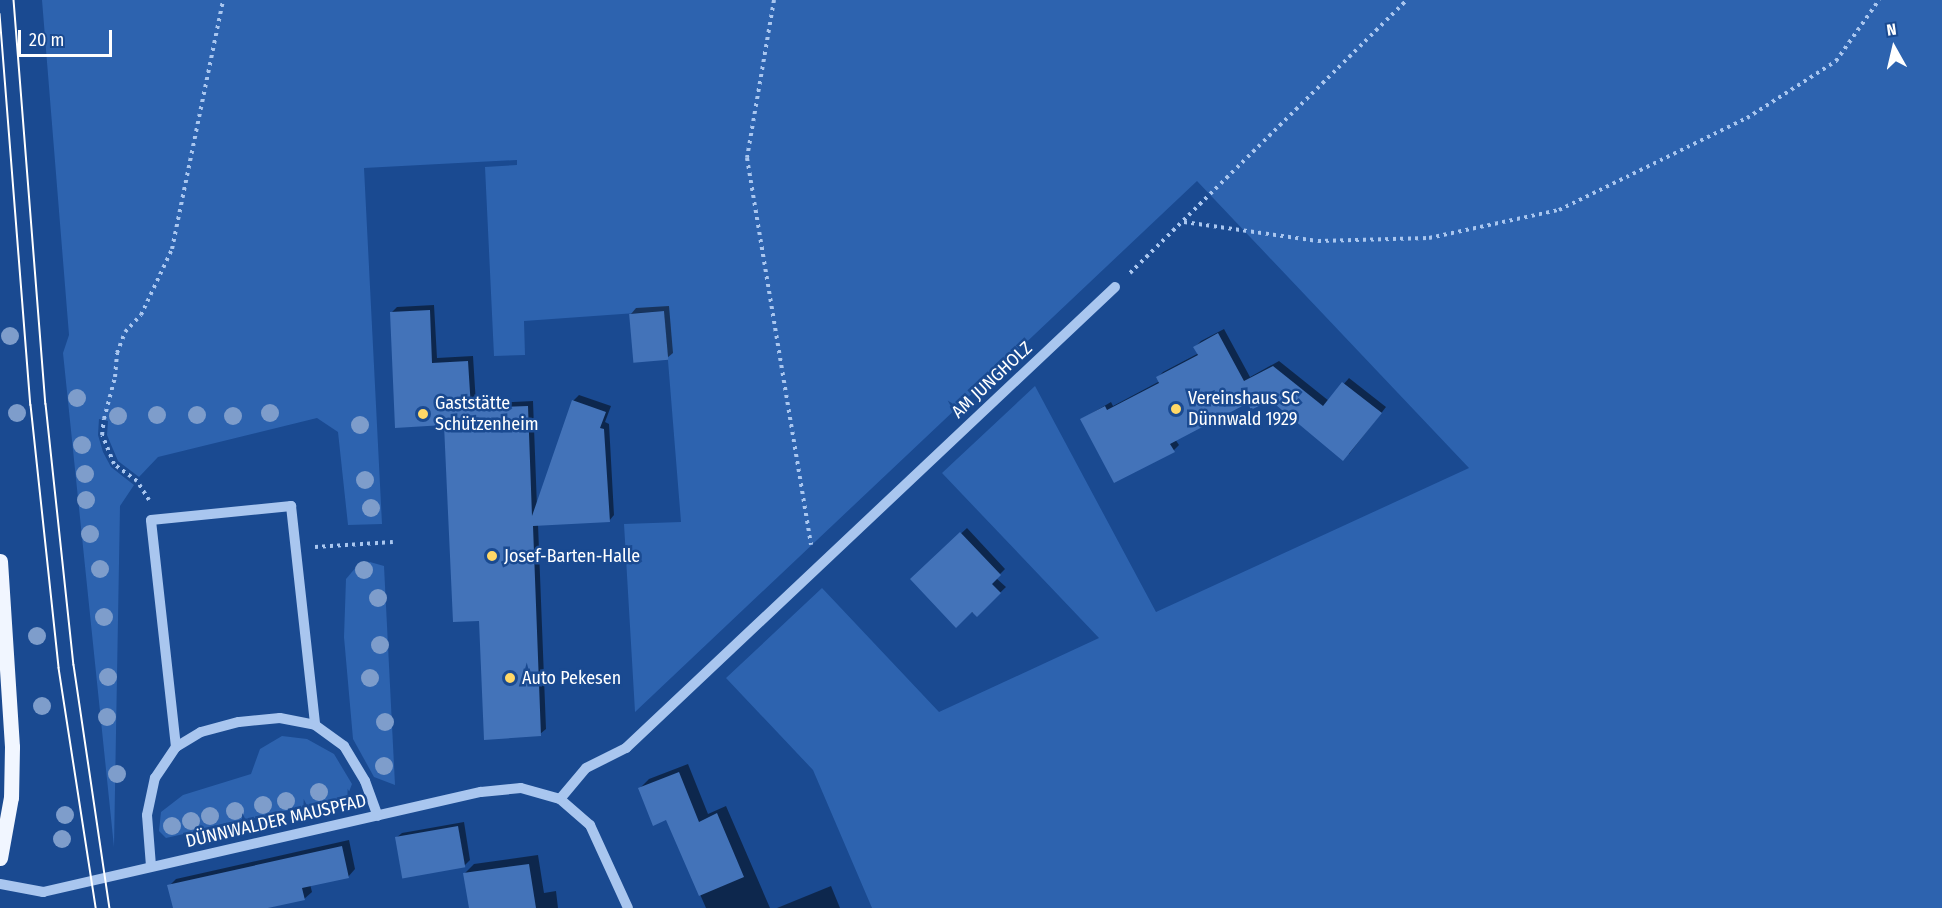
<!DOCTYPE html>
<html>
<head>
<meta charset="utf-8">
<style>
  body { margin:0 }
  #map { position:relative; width:1942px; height:908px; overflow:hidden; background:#1a4a91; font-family:"Fira Sans Condensed",sans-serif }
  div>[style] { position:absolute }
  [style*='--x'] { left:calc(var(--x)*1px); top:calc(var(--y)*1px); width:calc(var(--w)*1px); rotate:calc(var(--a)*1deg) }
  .green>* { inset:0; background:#2d63af }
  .shadow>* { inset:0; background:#0007 }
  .building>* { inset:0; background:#4373b9; transform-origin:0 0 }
  .path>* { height:4px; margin-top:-2px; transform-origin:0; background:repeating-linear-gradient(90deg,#a9c6ef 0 3px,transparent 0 7.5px) }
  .minor>* { height:10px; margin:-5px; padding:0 5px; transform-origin:5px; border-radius:5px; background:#a9c6ef }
  .major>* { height:15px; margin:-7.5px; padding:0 7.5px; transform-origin:7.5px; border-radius:7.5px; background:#f1f6ff }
  .tram>* { height:1.5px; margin:-0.75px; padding:0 0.75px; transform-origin:0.75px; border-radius:0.75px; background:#fff }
  .trees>* { width:18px; height:18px; margin:-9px; border-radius:50%; background:#7e9dcb }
  .dots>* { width:16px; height:16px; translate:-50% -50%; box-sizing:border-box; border:3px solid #1a4a91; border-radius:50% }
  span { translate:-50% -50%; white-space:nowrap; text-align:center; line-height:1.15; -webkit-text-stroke:5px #1a4a91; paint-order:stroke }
  .street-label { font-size:18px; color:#fff }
  .poi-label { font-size:18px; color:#fff }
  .left { translate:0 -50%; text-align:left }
  .north { position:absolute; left:1864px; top:18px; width:60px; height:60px; -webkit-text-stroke:4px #1a4a91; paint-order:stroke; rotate:352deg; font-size:16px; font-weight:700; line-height:24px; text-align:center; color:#fff }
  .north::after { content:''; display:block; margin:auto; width:21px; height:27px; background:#fff; clip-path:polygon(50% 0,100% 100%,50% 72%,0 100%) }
  .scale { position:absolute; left:18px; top:30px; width:94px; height:27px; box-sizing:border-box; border:3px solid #fff; border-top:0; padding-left:8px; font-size:18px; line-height:21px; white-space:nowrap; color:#fff; -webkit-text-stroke:4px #1a4a91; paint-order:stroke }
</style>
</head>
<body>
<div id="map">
  <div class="green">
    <div style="clip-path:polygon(42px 0,1942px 0,1942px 908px,872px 908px,813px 770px,726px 678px,822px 588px,939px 712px,1099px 638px,942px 473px,1035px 386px,1156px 612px,1469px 468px,1197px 181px,635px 712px,624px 524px,681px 522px,664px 311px,524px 321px,525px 355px,494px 356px,485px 167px,517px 165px,517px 160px,364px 168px,382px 524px,348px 525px,338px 432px,317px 418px,158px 457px,139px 477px,118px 461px,107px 435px,108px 421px,99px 419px,98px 435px,103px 452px,111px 467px,134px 485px,120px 506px,114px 847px,63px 353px,69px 335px)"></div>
    <div style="clip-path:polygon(370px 562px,384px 566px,395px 785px,374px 777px,353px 739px,344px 637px,346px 579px,357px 566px)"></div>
    <div style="clip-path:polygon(282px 736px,307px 739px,334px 754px,352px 784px,347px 797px,166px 838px,159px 831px,161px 812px,183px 795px,251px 774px,260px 749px)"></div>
  </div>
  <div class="shadow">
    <div style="clip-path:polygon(434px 305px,437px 358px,473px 356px,476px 404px,533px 401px,537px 507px,573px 401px,579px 395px,611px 406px,605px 422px,609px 424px,614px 515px,609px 521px,538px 524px,546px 729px,540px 734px,481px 619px,445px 424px,391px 313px,397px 307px)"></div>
    <div style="clip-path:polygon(669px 306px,673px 353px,667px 358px,631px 314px,636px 308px)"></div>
    <div style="clip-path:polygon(1224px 329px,1250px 377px,1279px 361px,1329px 401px,1349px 378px,1386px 407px,1349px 454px,1270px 398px,1248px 401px,1175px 439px,1179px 445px,1174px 450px,1115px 481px,1082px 419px,1111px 402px,1113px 406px,1160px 381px,1158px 377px,1163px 372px,1199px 353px,1195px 347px,1201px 341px)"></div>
    <div style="clip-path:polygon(967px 528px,1005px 569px,996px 578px,1006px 587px,977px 615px,912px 579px)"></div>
    <div style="clip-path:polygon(688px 764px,708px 814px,726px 806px,770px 908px,706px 908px,667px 819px,640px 788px,649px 779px)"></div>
    <div style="clip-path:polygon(464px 822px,470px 860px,465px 865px,403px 876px,396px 838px,402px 833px)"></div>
    <div style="clip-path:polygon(349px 840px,355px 869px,348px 877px,310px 884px,312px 892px,304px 899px,266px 908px,174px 908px,169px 886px,176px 879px)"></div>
    <div style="clip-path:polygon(538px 855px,544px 893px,556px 891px,558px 908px,470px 908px,465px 873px,474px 864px)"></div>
    <div style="clip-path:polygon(831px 886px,840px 908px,777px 908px)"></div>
  </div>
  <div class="building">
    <div style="clip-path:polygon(430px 310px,432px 363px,468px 361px,471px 408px,528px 406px,532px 516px,572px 400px,606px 412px,600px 428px,604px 429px,610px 522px,533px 526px,541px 736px,484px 740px,479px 621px,453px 622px,444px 425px,395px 428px,390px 312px)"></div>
    <div style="left:664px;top:311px;width:49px;height:35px;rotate:85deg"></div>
    <div style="clip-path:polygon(1218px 333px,1244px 381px,1273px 366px,1323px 406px,1342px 382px,1382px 413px,1343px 461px,1270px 400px,1251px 410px,1248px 403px,1170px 444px,1175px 452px,1114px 483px,1080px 419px,1105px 406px,1107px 410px,1159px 383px,1156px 377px,1198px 355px,1193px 347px)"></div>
    <div style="clip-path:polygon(960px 532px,1001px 575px,992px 584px,1001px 593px,977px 617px,972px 612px,956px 628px,910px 579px)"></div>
    <div style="clip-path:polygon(679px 772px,699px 822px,717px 813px,744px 877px,699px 896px,666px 820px,653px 826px,638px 788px)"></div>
    <div style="left:458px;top:826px;width:42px;height:64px;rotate:80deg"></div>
    <div style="clip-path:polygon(342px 846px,349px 878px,302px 888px,305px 900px,268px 908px,173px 908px,167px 885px)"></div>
    <div style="clip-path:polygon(529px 864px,536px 908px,469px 908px,463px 873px)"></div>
  </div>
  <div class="path">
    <div style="--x:774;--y:0;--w:160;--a:99.7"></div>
    <div style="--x:747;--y:158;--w:392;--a:80.6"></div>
    <div style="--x:1184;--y:222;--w:135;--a:8.1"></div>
    <div style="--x:1318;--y:241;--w:111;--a:-1.5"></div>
    <div style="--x:1429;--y:238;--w:133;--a:-12.2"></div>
    <div style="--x:1559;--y:210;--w:209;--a:-26.1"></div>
    <div style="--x:1747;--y:118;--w:106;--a:-32.6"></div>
    <div style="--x:1836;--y:61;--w:75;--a:-54.8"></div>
    <div style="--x:1130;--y:273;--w:389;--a:-44.6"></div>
    <div style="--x:149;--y:500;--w:22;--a:-122"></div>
    <div style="--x:137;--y:481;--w:29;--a:-144"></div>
    <div style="--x:114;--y:464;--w:31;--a:-112"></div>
    <div style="--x:102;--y:435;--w:16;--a:-83"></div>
    <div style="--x:104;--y:419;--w:43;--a:-75.3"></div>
    <div style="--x:115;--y:377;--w:24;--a:-85"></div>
    <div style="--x:117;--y:353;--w:22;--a:-69"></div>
    <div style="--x:125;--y:332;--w:23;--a:-47"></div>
    <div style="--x:141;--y:315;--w:73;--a:-64.8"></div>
    <div style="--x:172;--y:249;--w:254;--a:-78.4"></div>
    <div style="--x:315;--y:547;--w:78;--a:-3.7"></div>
  </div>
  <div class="minor">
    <div style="--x:176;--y:747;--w:228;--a:-96.3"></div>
    <div style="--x:151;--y:520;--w:141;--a:-5.7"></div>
    <div style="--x:291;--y:506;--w:220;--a:83.7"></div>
    <div style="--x:560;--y:799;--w:40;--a:-50"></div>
    <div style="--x:586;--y:768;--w:45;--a:-26.6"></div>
    <div style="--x:626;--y:748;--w:672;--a:-43.31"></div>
    <div style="--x:151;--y:866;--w:51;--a:-94.5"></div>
    <div style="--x:147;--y:815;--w:38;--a:-78"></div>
    <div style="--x:155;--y:778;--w:37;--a:-56"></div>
    <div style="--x:176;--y:747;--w:29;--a:-31"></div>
    <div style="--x:201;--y:732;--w:39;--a:-15"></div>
    <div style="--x:239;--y:722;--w:41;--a:-5.6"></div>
    <div style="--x:280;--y:718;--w:36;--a:11"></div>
    <div style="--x:315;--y:725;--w:36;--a:36"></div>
    <div style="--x:344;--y:746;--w:41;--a:59"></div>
    <div style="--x:365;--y:781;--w:37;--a:70"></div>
    <div style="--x:0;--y:884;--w:44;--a:10.5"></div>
    <div style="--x:43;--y:892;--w:449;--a:-12.9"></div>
    <div style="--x:481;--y:792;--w:40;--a:-5.7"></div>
    <div style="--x:521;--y:788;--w:41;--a:15.8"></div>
    <div style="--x:560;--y:799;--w:40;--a:41"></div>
    <div style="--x:590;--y:825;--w:91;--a:65.4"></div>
  </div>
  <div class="major">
    <div style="--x:0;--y:561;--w:186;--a:86.3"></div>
    <div style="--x:12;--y:747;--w:50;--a:91.1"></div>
    <div style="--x:11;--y:797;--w:62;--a:100.2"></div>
  </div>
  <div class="tram">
    <div style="--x:14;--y:0;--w:405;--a:85.5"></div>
    <div style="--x:46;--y:404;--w:262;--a:83.9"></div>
    <div style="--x:74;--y:665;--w:246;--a:81.6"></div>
    <div style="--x:0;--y:14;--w:392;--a:85.5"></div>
    <div style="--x:31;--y:405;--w:264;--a:83.9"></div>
    <div style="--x:59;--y:668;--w:243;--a:81.2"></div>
  </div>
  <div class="trees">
    <div style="left:10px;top:336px"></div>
    <div style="left:77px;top:398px"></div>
    <div style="left:17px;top:413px"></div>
    <div style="left:270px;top:413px"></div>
    <div style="left:157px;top:415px"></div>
    <div style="left:197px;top:415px"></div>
    <div style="left:118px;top:416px"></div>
    <div style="left:233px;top:416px"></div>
    <div style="left:360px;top:425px"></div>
    <div style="left:82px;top:445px"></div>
    <div style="left:85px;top:474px"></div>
    <div style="left:365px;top:480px"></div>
    <div style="left:86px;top:500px"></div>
    <div style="left:371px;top:508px"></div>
    <div style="left:90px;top:534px"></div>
    <div style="left:100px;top:569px"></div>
    <div style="left:364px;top:570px"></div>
    <div style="left:378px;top:598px"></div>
    <div style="left:104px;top:617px"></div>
    <div style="left:37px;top:636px"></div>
    <div style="left:380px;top:645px"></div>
    <div style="left:108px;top:677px"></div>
    <div style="left:370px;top:678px"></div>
    <div style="left:42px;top:706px"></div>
    <div style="left:107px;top:717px"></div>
    <div style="left:385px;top:722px"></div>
    <div style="left:384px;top:766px"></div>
    <div style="left:117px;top:774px"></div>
    <div style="left:319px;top:792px"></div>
    <div style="left:286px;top:801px"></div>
    <div style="left:263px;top:805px"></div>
    <div style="left:235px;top:811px"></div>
    <div style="left:65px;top:815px"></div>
    <div style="left:210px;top:816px"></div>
    <div style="left:191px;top:821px"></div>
    <div style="left:172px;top:826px"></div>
    <div style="left:62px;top:839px"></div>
  </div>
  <div class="dots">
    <div style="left:1176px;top:409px;background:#ffd867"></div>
    <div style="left:423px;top:414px;background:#ffd867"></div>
    <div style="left:492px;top:556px;background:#ffd867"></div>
    <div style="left:510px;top:678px;background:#ffd867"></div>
  </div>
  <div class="street-label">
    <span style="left:992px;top:380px;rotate:-43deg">AM JUNGHOLZ</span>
    <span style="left:276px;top:821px;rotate:-13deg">DÜNNWALDER MAUSPFAD</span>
  </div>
  <div class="poi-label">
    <span class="left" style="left:1188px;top:409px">Vereinshaus SC<br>Dünnwald 1929</span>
    <span class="left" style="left:435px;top:414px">Gaststätte<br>Schützenheim</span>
    <span class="left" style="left:504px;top:556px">Josef-Barten-Halle</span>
    <span class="left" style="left:522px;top:678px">Auto Pekesen</span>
  </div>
  <div class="north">N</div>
  <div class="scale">20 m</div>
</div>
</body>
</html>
